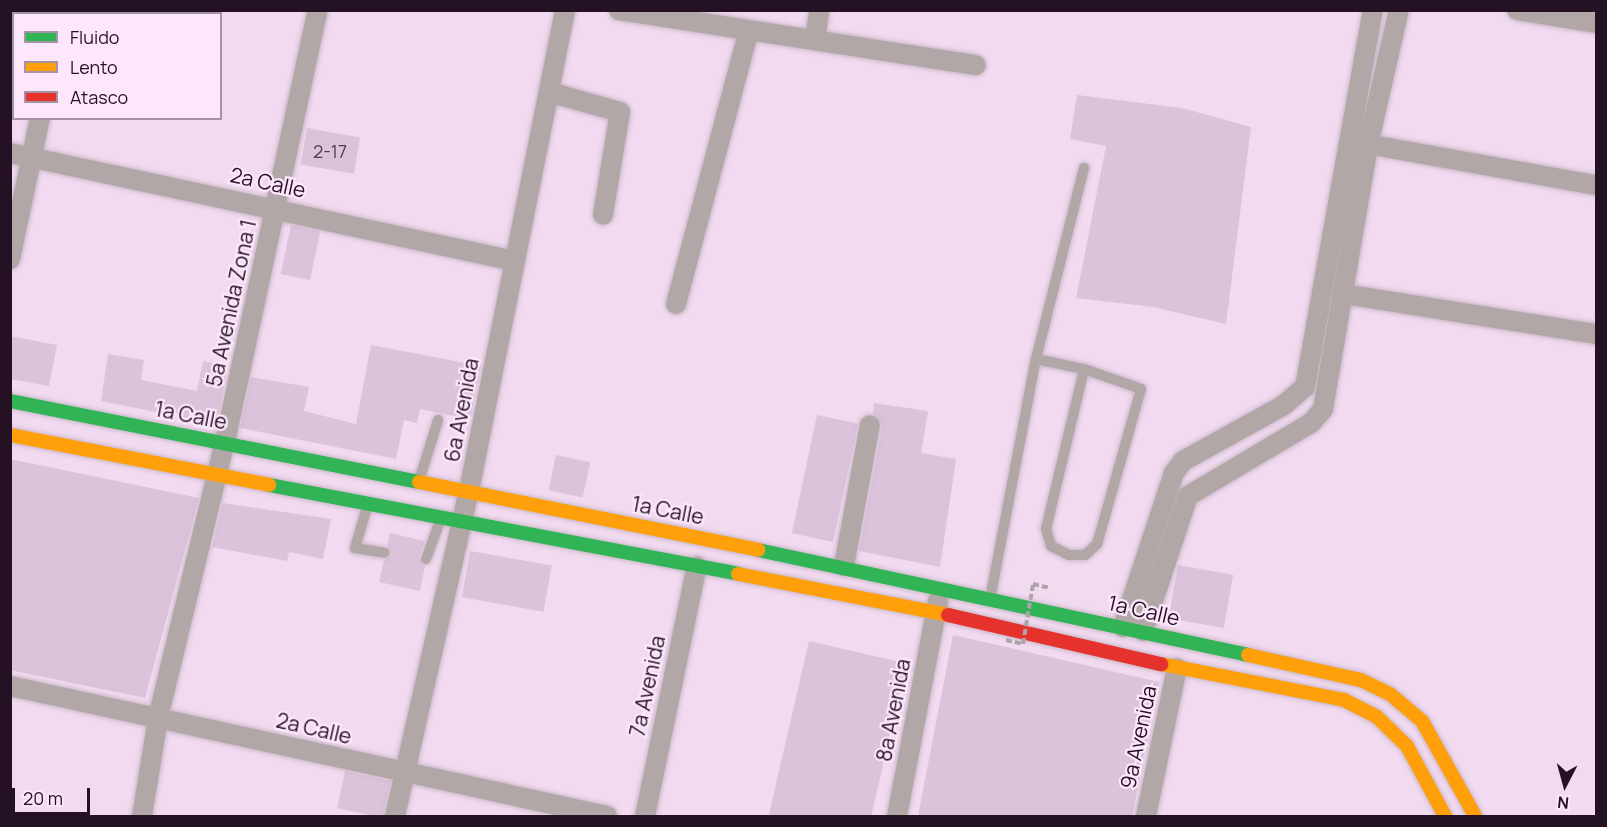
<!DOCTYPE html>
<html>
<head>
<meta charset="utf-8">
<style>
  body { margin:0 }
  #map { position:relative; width:1607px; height:827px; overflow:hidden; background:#f2dbf1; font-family:Manrope,sans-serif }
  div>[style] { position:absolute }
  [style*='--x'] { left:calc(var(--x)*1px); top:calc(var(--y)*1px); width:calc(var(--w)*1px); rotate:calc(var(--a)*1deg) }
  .building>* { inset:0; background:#dbc3db; transform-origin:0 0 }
  .roads { filter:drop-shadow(0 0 2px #cbb8ca) drop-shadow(0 0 2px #cbb8ca) }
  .lane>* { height:10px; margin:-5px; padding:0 5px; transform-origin:5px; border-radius:5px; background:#b1a7a6 }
  .street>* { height:20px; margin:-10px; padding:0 10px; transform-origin:10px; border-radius:10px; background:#b1a7a6 }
  .fast>* { height:14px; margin:-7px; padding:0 7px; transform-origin:7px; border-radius:7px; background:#30b455 }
  .slow>* { height:14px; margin:-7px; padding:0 7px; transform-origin:7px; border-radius:7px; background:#ff9f0a }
  .jam>* { height:14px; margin:-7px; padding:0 7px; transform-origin:7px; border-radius:7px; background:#e5322d }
  .path-bridge>* { height:4px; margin-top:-2px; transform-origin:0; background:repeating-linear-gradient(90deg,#ada4a5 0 6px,transparent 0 9px) }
  span { translate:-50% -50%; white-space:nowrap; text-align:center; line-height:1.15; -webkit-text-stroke:4.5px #fce7fb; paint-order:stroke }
  .number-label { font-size:18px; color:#523e52 }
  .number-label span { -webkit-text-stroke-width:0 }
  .street-label { font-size:21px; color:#241224 }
  .frame { position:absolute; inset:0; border:12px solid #241224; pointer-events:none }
  .legend { position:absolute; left:12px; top:12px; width:210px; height:108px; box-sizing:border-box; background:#fce7fb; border:2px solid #a692a5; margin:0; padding:8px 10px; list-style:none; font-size:18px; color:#241224 }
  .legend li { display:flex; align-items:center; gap:12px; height:30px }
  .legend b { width:30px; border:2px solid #a692a5 }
  .north { position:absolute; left:1535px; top:755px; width:60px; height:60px; -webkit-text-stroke:4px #fce7fb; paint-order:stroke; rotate:186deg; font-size:16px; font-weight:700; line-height:24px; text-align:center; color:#241224 }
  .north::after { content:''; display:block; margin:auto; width:21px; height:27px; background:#241224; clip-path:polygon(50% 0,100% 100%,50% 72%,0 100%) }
  .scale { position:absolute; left:12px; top:788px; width:78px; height:27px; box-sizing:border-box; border:3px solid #241224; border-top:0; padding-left:8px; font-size:18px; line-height:21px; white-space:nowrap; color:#241224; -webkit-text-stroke:4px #fce7fb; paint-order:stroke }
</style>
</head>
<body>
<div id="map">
  <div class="building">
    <div style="clip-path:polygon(1077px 95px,1182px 108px,1251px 127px,1226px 324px,1153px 307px,1076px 298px,1106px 146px,1070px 139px)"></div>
    <div style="left:307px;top:128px;width:54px;height:37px;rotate:10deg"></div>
    <div style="left:291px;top:225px;width:30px;height:50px;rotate:12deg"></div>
    <div style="clip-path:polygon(10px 336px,57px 345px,49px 386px,10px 379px)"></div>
    <div style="clip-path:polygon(371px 345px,481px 366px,470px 419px,420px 409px,417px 423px,404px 420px,396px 459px,240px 428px,251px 377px,309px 387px,304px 411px,356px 424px)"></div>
    <div style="clip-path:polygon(108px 354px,144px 360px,141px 380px,197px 391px,203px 361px,227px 366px,217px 424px,101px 401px)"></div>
    <div style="clip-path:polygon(874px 403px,928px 411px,921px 453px,956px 459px,940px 567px,859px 551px,882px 427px,873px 413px)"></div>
    <div style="left:817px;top:415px;width:42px;height:121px;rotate:12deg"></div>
    <div style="left:556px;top:455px;width:35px;height:36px;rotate:12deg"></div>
    <div style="clip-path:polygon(10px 459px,199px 498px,145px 698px,10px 670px)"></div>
    <div style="clip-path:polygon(223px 503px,331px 519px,323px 559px,289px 552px,287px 561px,212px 547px)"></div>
    <div style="clip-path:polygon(390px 533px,425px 541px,419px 557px,425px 566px,420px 591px,379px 582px,384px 560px,392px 555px,387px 546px)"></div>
    <div style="left:470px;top:551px;width:83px;height:47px;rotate:10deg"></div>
    <div style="left:1178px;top:565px;width:56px;height:54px;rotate:10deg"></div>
    <div style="clip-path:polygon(953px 635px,1159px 682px,1132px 816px,918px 816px)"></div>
    <div style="left:809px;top:641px;width:100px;height:179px;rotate:13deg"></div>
    <div style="left:345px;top:771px;width:47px;height:38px;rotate:12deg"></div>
  </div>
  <div class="roads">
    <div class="lane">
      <div style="--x:1036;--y:359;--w:49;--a:11.8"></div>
      <div style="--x:1084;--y:369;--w:60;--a:19.3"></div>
      <div style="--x:1141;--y:389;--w:161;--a:105.8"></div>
      <div style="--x:1097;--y:544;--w:16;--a:137"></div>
      <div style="--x:1085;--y:555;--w:16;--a:180"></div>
      <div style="--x:1069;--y:555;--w:20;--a:-153"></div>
      <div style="--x:1051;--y:546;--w:18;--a:-106"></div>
      <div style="--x:1046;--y:529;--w:164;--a:-76.6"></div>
      <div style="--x:419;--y:481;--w:64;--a:-72.7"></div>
      <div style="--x:367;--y:507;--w:43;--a:106.3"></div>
      <div style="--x:355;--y:548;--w:30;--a:9"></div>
      <div style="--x:426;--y:559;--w:40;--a:-69.8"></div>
      <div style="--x:991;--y:594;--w:239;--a:-79.2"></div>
      <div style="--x:1036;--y:359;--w:197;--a:-75.9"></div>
    </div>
    <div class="street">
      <div style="--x:619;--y:10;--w:361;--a:8.8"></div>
      <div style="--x:1517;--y:10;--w:80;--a:9.3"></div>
      <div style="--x:63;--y:14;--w:4;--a:-76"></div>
      <div style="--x:815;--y:40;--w:30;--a:-82"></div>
      <div style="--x:549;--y:92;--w:74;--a:15.7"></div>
      <div style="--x:620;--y:112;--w:104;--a:99.4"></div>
      <div style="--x:1356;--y:142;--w:244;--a:10.2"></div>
      <div style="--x:10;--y:153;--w:516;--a:12.07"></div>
      <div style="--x:10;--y:259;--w:144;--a:-78"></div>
      <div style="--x:1343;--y:294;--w:256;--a:9"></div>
      <div style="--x:676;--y:304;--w:280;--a:-75.1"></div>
      <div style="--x:844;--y:566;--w:143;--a:-79.6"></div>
      <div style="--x:1123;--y:627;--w:162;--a:-71.7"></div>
      <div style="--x:1174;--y:473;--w:15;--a:-53"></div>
      <div style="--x:1183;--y:461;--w:115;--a:-29"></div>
      <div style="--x:1284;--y:405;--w:28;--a:-41"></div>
      <div style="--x:1305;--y:387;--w:383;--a:-79.8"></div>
      <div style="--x:1143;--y:631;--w:142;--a:-71.6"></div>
      <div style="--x:1188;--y:496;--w:143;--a:-30.7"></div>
      <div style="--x:1311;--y:423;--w:18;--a:-49"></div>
      <div style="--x:1323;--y:409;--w:268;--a:-80.3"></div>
      <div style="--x:1368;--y:145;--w:139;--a:-77.1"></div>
      <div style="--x:10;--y:686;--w:611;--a:12.28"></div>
      <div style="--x:142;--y:816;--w:99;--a:-80.7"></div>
      <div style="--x:158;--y:718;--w:284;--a:-76.4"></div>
      <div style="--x:225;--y:442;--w:442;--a:-77.9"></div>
      <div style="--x:395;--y:816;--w:333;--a:-77.2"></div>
      <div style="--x:469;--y:491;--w:490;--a:-78.7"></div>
      <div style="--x:645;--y:816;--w:255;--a:-78.3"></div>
      <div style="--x:897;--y:816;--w:219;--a:-79.2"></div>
      <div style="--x:1146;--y:816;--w:151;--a:-78.2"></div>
    </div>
    <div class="fast">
      <div style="--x:10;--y:401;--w:417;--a:11.2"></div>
      <div style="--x:269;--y:485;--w:477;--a:10.7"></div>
      <div style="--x:758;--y:550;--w:501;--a:12.09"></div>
    </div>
    <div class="slow">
      <div style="--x:10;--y:435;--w:264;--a:10.9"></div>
      <div style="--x:419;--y:482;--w:346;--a:11.3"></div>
      <div style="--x:738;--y:574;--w:214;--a:11"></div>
      <div style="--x:1248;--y:655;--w:116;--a:12.5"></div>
      <div style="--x:1361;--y:680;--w:32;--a:26"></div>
      <div style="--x:1390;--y:694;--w:42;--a:40.2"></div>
      <div style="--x:1422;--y:721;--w:109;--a:60.8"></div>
      <div style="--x:1161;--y:664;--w:187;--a:11.1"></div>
      <div style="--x:1344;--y:700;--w:37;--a:27"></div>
      <div style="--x:1377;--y:717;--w:42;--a:44"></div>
      <div style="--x:1407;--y:746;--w:80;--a:61.5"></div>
    </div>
    <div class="jam">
      <div style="--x:948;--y:615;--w:219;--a:13"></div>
    </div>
  </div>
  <div class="path-bridge">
    <div style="--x:1006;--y:640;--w:17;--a:13"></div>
    <div style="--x:1023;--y:644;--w:61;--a:-80.5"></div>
    <div style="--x:1033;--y:584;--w:17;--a:13"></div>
  </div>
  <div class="number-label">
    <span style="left:330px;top:151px">2-17</span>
  </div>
  <div class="street-label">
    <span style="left:268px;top:182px;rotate:12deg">2a Calle</span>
    <span style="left:231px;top:303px;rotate:-78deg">5a Avenida Zona 1</span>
    <span style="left:461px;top:410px;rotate:-79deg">6a Avenida</span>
    <span style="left:191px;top:415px;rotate:11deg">1a Calle</span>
    <span style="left:668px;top:510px;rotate:11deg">1a Calle</span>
    <span style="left:1144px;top:610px;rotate:13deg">1a Calle</span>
    <span style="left:647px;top:686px;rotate:-78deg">7a Avenida</span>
    <span style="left:893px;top:710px;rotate:-79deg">8a Avenida</span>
    <span style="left:314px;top:728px;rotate:13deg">2a Calle</span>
    <span style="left:1138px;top:737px;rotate:-78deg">9a Avenida</span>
  </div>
  <div class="frame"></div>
  <ul class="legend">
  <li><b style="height:8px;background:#30b455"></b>Fluido</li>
  <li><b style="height:8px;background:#ff9f0a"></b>Lento</li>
  <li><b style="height:8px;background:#e5322d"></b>Atasco</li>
  </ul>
  <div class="north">N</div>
  <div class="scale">20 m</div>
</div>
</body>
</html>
